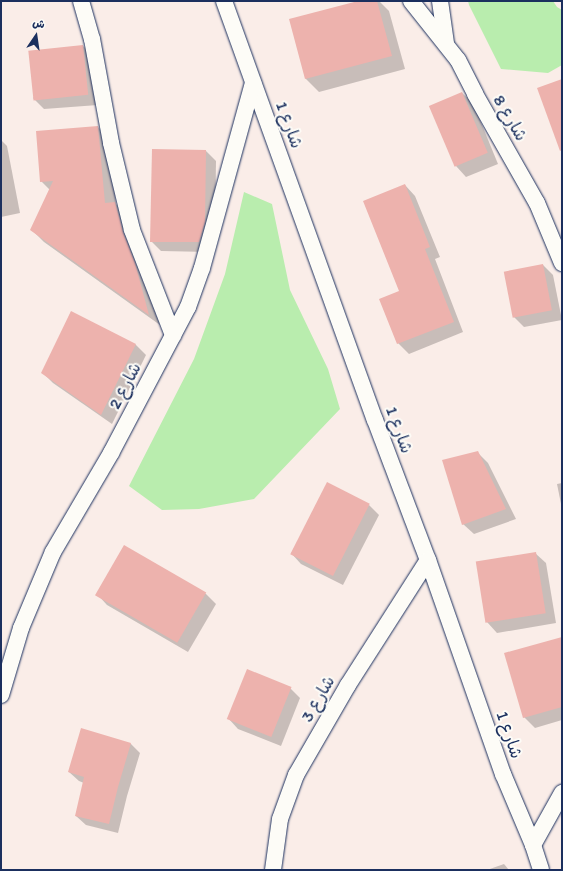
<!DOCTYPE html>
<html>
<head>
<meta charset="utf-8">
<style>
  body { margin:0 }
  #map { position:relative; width:563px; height:871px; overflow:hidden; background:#faede8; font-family:Itim,"Playpen Sans Arabic",sans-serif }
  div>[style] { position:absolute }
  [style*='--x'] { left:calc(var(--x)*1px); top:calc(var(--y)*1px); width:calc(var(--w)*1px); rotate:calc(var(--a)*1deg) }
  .green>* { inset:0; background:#b9edae }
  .shadow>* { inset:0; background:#0003 }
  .building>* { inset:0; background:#edb2ad; transform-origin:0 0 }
  .roads { filter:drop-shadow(0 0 1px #1b2f5e) drop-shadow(0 0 1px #1b2f5e) }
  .minor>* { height:16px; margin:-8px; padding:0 8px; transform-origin:8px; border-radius:8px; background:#fdfcf7 }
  span { translate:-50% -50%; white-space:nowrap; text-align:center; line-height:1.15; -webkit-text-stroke:4px #fdfcf7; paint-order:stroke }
  .street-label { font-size:17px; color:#1b2f5e }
  .frame { position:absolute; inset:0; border:2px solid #1b2f5e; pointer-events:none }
  .north { position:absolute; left:16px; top:16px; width:40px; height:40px; -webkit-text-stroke:3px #fdfcf7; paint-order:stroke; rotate:13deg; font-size:11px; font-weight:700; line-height:16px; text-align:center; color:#1b2f5e }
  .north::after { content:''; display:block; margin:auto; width:14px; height:18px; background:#1b2f5e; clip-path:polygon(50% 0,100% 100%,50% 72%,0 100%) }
</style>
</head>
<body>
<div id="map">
  <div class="green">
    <div style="clip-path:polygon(468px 1px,553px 1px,557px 7px,562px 10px,562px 65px,548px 73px,501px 69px,469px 5px)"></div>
    <div style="clip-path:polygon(244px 192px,272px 204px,290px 290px,328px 369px,340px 409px,254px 499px,199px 509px,162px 510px,129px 486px,194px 359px,225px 274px)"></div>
  </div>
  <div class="shadow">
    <div style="clip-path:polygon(362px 1px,379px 1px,389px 11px,405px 69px,319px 92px,306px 79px,291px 20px)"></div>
    <div style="clip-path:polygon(83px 46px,93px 56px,98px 105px,44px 109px,33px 98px)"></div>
    <div style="clip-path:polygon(462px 93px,473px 103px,498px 164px,466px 177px,456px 166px)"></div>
    <div style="clip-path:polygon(98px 127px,110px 140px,116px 204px,127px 215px,160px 325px,44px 242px,32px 230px,50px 190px,41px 181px)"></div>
    <div style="clip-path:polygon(1px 140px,7px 146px,20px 213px,1px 217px)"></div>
    <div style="clip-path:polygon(206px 151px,216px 161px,215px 233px,209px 252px,161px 251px,151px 241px)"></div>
    <div style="clip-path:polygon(405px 185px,415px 196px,440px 257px,435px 259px,463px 332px,409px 354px,398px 343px)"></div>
    <div style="clip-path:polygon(543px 265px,553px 275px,562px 320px,524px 327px,514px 317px)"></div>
    <div style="clip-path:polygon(71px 312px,136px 345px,146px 355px,112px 424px,53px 383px,43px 373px)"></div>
    <div style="clip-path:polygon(477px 452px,488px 463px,516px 519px,474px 534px,463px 524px)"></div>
    <div style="clip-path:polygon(562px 483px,562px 509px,557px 484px)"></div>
    <div style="clip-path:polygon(369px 505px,379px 515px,343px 585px,301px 564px,291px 553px)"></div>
    <div style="clip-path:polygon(124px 547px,206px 594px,216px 604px,188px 652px,107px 605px,97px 594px)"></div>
    <div style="clip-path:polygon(535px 553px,546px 563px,556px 623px,497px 633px,487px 622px)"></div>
    <div style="clip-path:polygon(562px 640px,562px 720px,535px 728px,524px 717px)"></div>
    <div style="clip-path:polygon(290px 688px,300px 698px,281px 746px,238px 729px,228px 718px)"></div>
    <div style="clip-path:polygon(82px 730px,131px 744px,140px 753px,127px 796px,118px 833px,86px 825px,76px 816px,84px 783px,79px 781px,69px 772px)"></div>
    <div style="clip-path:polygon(504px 864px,509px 870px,487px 870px)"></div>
  </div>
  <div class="building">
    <div style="clip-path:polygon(358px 1px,377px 1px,392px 56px,305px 79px,289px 19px)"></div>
    <div style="left:83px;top:45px;width:50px;height:55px;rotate:84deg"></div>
    <div style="clip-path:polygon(562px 79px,562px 150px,560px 151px,537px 88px)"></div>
    <div style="left:462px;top:92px;width:66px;height:36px;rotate:67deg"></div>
    <div style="clip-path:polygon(98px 126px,105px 203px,115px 202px,123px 232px,135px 263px,149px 315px,30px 230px,53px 181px,40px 182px,36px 131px)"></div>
    <div style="clip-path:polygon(152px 149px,206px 150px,205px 222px,199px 242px,150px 242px)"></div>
    <div style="clip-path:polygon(405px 184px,430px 247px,425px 249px,454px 322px,397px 344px,379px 299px,399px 291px,363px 201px)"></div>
    <div style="left:543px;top:264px;width:47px;height:40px;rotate:79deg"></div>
    <div style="clip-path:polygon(71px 311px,136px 344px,101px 415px,41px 373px)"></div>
    <div style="clip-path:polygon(478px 451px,506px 509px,462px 525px,442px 460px)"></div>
    <div style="left:327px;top:482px;width:48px;height:81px;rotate:27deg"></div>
    <div style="left:124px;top:545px;width:95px;height:58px;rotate:30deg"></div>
    <div style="left:536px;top:552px;width:62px;height:61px;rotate:81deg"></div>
    <div style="clip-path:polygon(562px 637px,562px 707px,523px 718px,504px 653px)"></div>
    <div style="left:247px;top:669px;width:48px;height:54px;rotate:22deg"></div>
    <div style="clip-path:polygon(81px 728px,131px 743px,118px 787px,109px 824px,75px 816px,84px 777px,68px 772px)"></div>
  </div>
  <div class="roads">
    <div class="minor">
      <div style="--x:81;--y:1;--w:40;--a:74"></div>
      <div style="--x:92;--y:39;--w:106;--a:79.6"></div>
      <div style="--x:111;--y:143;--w:89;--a:76.4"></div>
      <div style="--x:132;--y:230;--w:113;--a:68.7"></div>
      <div style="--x:224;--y:1;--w:445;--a:70.2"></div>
      <div style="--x:375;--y:420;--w:150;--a:69.3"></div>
      <div style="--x:428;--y:560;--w:227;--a:70.7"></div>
      <div style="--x:503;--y:774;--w:77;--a:67.1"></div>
      <div style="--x:533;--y:845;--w:26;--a:72"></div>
      <div style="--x:411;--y:1;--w:75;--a:51.5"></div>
      <div style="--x:458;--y:60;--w:38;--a:63"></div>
      <div style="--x:475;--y:94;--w:125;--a:60.4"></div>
      <div style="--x:537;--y:203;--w:65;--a:67.4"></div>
      <div style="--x:440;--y:1;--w:42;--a:81.9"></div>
      <div style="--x:1;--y:695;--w:70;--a:-73.4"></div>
      <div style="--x:21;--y:628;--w:82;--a:-67.2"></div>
      <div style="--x:53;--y:552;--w:115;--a:-59.6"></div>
      <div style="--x:111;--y:453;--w:165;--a:-62.2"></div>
      <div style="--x:188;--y:307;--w:41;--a:-70.3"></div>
      <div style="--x:202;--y:268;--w:192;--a:-74.6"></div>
      <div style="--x:533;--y:845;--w:60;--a:-60.9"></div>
      <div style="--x:273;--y:870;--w:51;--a:-82.2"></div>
      <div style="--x:280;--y:819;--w:47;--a:-70"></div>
      <div style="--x:296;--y:775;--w:104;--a:-60"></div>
      <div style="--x:348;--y:685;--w:148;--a:-57.4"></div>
    </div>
  </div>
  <div class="street-label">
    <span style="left:510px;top:118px;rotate:60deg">شارع 8</span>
    <span style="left:289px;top:125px;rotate:70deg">شارع 1</span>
    <span style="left:125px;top:386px;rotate:-62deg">شارع 2</span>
    <span style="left:399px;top:430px;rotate:70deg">شارع 1</span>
    <span style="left:318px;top:699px;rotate:-60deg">شارع 3</span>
    <span style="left:509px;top:735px;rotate:71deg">شارع 1</span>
  </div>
  <div class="frame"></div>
  <div class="north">ش</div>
</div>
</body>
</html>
